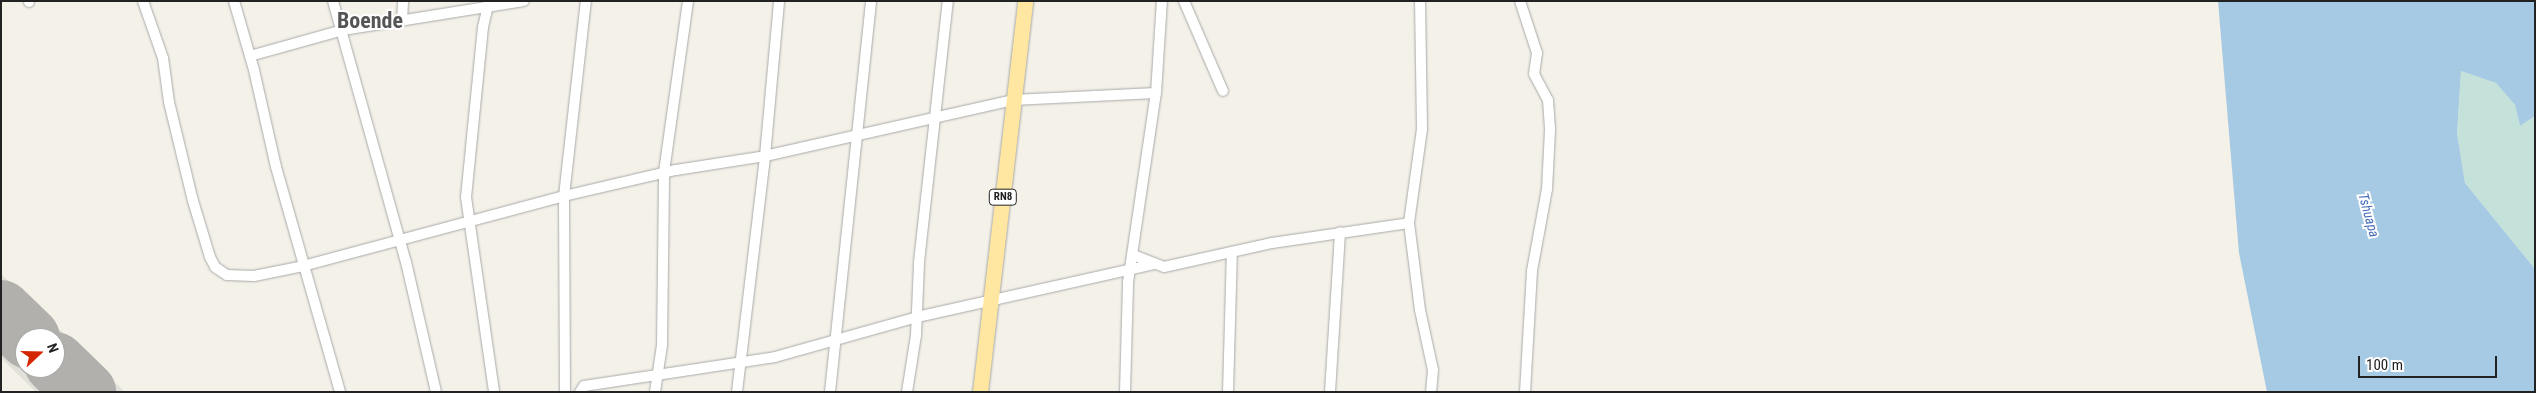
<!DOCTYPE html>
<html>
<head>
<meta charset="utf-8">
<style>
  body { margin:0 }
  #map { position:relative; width:2536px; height:393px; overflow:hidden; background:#f3f1e8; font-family:"Roboto Condensed",sans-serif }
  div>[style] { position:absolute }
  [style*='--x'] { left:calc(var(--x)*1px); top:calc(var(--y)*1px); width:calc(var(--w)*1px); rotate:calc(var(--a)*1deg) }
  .airport>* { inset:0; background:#e1e1d9 }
  .wetland>* { inset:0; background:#c4e2d9 }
  .water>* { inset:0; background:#a6cae3 }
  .runway>* { height:62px; margin:-31px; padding:0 31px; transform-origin:31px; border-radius:31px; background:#b2b0ac }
  .roads { filter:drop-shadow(0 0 1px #a9a9a9) drop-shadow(0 0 1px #a9a9a9) }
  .street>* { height:10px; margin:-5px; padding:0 5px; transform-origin:5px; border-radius:5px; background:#fff }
  .primary>* { height:15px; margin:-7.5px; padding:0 7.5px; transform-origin:7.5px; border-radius:7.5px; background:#ffe7a1 }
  span { translate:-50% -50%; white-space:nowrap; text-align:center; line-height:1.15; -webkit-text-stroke:4px #fff; paint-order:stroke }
  .shield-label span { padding:1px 4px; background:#fff; border:1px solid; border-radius:4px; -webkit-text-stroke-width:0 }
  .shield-label { font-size:11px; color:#222; font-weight:700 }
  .water-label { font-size:14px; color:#456bbb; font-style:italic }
  .town-label { font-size:22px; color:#555; font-weight:700 }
  .frame { position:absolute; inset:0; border:2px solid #222; pointer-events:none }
  .north { position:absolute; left:15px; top:328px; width:50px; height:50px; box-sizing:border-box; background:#fff; border:1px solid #a7a7a7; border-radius:50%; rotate:69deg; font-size:14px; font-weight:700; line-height:20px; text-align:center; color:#222 }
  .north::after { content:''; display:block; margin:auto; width:18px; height:22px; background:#d42600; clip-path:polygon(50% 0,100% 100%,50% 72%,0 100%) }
  .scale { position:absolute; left:2358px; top:356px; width:139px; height:22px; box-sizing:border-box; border:2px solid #222; border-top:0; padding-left:6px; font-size:15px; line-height:18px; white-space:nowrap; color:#222; -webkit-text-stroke:4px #fff; paint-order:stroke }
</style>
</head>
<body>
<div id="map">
  <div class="airport">
    <div style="clip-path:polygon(evenodd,1px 274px,125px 392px,36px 392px,1px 358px,1px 274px,25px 338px,55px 338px,55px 368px,25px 368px,25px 338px)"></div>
  </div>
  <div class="wetland">
    <div style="clip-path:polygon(2461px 71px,2496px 83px,2515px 105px,2520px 126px,2535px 116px,2535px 269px,2465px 183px,2457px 133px)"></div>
  </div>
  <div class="water">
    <div style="clip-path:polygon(2218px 1px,2535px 1px,2535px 116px,2520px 126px,2515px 105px,2496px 83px,2461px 71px,2457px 133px,2465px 183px,2535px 269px,2535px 392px,2267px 392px,2239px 253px)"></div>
  </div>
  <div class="runway">
    <div style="--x:1;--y:311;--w:39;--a:44"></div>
    <div style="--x:55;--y:363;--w:42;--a:44"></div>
  </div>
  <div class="roads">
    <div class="street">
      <div style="--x:143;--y:1;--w:60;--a:70.7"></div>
      <div style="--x:163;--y:58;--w:44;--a:82.2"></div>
      <div style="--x:169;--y:102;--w:102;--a:76.4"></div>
      <div style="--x:193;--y:201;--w:59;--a:73.1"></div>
      <div style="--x:210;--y:257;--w:11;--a:63"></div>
      <div style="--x:215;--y:267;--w:14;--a:34"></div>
      <div style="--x:227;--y:275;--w:27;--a:2"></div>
      <div style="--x:254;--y:276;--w:50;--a:-11.5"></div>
      <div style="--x:303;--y:266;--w:270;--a:-15"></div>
      <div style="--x:564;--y:196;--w:115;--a:-13.1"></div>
      <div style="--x:676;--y:170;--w:90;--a:-8.9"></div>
      <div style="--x:765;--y:156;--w:254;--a:-12.7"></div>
      <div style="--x:1013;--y:100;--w:143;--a:-2.8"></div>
      <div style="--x:234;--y:1;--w:72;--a:73.8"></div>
      <div style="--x:254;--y:70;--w:99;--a:77.2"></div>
      <div style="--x:276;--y:167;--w:234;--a:74.1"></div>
      <div style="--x:333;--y:1;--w:271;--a:74.4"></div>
      <div style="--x:406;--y:262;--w:133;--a:77"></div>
      <div style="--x:489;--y:1;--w:27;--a:103"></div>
      <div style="--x:483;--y:27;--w:171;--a:95.7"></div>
      <div style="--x:466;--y:197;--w:197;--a:81.8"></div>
      <div style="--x:1184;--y:1;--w:98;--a:66.6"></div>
      <div style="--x:1420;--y:1;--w:128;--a:89.1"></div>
      <div style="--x:1422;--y:129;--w:95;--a:97.9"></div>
      <div style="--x:1409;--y:223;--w:88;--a:82.8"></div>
      <div style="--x:1420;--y:310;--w:61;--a:77.8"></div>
      <div style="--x:1433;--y:370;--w:22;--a:95"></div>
      <div style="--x:1520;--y:1;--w:55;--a:71.9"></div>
      <div style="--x:1537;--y:53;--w:21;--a:98"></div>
      <div style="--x:1534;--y:74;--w:30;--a:62"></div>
      <div style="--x:1548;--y:100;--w:30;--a:86"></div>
      <div style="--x:1550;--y:130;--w:59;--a:92.9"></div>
      <div style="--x:1547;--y:189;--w:83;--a:100.4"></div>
      <div style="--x:1532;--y:271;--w:121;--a:93.3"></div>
      <div style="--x:29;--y:2;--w:1;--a:-90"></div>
      <div style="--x:402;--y:21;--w:20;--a:-87"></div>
      <div style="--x:250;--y:56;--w:97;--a:-15.6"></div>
      <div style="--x:343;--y:30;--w:183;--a:-9.1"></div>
      <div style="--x:1133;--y:255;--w:33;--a:21"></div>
      <div style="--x:1164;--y:267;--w:111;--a:-12.5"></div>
      <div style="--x:1272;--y:243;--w:138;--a:-8.3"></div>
      <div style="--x:565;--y:392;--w:196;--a:-90.3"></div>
      <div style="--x:564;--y:196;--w:196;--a:-83.6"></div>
      <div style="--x:580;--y:392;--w:7;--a:-56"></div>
      <div style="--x:584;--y:386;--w:193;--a:-8.6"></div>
      <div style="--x:775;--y:357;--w:148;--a:-15.7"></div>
      <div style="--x:917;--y:317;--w:244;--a:-12.6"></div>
      <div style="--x:655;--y:392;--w:48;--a:-81.5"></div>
      <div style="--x:662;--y:345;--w:173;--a:-89.3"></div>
      <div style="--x:664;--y:172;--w:173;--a:-82"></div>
      <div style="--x:737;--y:392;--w:238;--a:-83.2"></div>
      <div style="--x:765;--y:156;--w:156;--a:-84.8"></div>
      <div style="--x:830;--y:392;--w:393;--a:-84"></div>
      <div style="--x:907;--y:392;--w:58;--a:-81"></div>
      <div style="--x:916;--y:335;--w:73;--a:-87.6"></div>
      <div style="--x:919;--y:262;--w:263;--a:-83.7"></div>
      <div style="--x:1125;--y:392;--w:110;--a:-88.4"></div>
      <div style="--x:1128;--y:282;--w:191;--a:-81.6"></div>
      <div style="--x:1156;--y:93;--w:92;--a:-86.3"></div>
      <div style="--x:1228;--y:392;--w:140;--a:-88.4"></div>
      <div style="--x:1330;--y:392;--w:160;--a:-86.4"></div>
    </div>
    <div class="primary">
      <div style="--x:980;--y:392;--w:394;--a:-83.4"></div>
    </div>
  </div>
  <div class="shield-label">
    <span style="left:1003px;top:197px">RN8</span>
  </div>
  <div class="water-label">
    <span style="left:2369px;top:215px;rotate:75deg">Tshuapa</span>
  </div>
  <div class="town-label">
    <span style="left:370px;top:21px">Boende</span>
  </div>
  <div class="frame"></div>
  <div class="north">N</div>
  <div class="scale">100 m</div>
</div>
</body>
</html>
